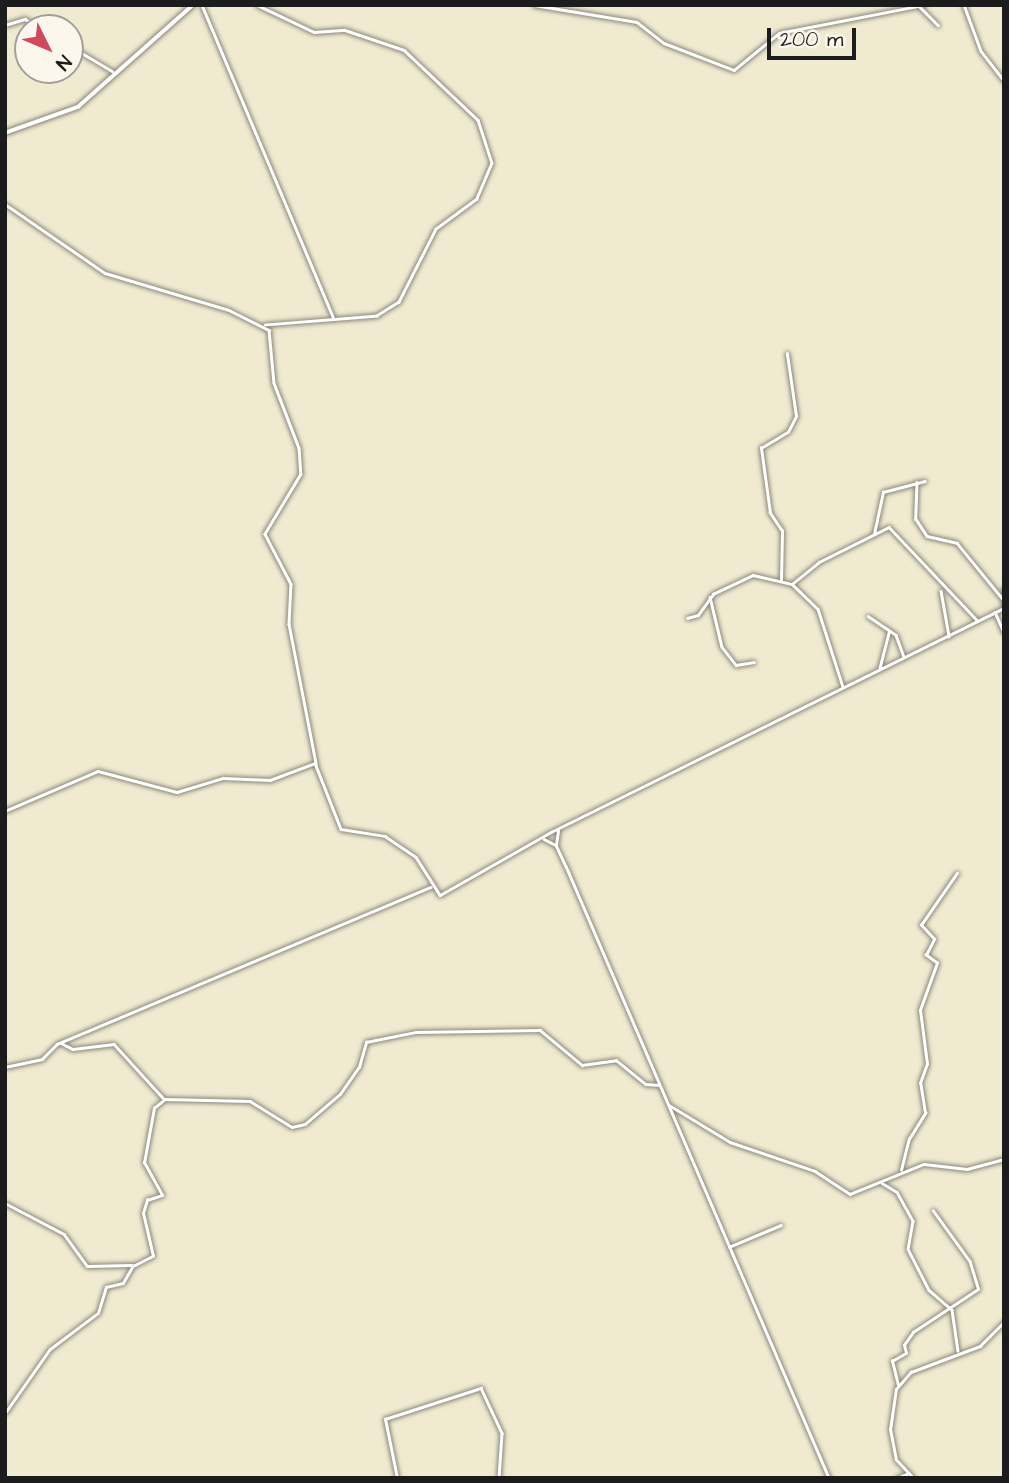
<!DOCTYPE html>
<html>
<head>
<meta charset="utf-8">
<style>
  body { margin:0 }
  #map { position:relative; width:1009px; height:1483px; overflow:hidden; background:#f0ead1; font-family:"Architects Daughter",sans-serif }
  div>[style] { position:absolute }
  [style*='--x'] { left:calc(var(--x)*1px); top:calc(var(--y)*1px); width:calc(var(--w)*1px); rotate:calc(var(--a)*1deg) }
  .roads { filter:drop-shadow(0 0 2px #868376) drop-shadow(0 0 2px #868376) }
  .minor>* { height:2.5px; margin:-1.25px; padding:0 1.25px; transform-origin:1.25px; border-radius:1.25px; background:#fff }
  .tertiary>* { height:3.5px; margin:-1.75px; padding:0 1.75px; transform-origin:1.75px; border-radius:1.75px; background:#fff }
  span { translate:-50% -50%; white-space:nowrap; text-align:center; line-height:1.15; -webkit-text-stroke:7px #fbf7ec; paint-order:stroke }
  .frame { position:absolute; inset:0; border:7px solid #1c1c1c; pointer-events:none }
  .north { position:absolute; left:14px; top:14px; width:70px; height:70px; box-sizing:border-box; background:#fbf7ec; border:2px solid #a29f99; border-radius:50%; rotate:133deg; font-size:19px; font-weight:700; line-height:28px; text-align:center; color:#1c1c1c }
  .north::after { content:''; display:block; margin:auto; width:24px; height:32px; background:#d1495b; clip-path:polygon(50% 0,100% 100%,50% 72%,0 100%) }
  .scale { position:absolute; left:767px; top:28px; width:89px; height:32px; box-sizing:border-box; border:4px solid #1c1c1c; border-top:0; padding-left:9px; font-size:21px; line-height:24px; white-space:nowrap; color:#1c1c1c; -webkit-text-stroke:5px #fbf7ec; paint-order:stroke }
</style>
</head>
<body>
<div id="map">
  <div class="roads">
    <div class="minor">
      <div style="--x:202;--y:5;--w:338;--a:67.2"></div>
      <div style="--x:257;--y:5;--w:63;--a:25.3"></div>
      <div style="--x:314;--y:32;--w:31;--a:-4"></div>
      <div style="--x:345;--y:30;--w:62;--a:18.7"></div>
      <div style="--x:404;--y:50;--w:102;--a:43.4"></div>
      <div style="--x:478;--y:120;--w:45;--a:72"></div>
      <div style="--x:492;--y:163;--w:39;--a:113"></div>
      <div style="--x:477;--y:199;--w:51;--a:143.8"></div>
      <div style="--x:436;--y:229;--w:82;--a:116.9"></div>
      <div style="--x:399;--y:302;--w:26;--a:148"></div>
      <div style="--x:377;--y:316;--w:112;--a:175.4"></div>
      <div style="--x:534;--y:5;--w:104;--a:9.4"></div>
      <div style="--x:637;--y:22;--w:34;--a:38"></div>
      <div style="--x:664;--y:43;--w:75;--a:21.1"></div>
      <div style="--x:734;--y:70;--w:58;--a:-39.4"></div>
      <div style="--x:779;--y:33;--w:147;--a:-11"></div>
      <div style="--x:964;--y:5;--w:49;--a:69.7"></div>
      <div style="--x:981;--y:51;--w:37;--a:52"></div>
      <div style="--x:919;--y:6;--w:27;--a:45"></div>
      <div style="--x:5;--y:25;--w:21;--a:-17"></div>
      <div style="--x:25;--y:19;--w:18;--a:29"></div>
      <div style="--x:70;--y:46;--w:49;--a:30.8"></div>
      <div style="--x:5;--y:204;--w:121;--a:34.6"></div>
      <div style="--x:105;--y:273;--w:129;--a:16.6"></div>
      <div style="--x:229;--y:310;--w:45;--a:26.6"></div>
      <div style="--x:269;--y:330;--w:53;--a:84.6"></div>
      <div style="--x:274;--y:383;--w:70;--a:69"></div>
      <div style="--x:299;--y:448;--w:26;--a:86"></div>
      <div style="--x:301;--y:474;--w:70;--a:121"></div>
      <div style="--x:265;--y:534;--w:56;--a:62.5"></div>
      <div style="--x:291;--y:584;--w:40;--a:92.9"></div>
      <div style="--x:289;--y:624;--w:142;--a:79"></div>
      <div style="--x:917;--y:482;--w:37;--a:92"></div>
      <div style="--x:916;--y:519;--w:20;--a:57"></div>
      <div style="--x:927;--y:536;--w:31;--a:13"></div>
      <div style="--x:957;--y:543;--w:71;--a:50.7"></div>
      <div style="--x:874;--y:534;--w:43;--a:-77.9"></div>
      <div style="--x:883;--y:492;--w:43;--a:-14.7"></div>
      <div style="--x:781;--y:580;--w:49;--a:-88.8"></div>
      <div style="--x:782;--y:531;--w:22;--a:-124"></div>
      <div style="--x:770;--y:513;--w:66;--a:-97.9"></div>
      <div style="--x:761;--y:448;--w:31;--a:-31"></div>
      <div style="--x:788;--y:432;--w:18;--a:-63"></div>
      <div style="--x:796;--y:416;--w:63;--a:-98.3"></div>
      <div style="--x:792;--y:584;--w:35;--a:-39"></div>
      <div style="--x:819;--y:562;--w:78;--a:-26.6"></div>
      <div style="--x:889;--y:527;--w:129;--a:46.6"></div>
      <div style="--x:941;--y:591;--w:46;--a:79.9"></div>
      <div style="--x:710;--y:597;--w:51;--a:76.5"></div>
      <div style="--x:722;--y:647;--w:23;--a:52"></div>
      <div style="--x:736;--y:665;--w:18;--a:-9"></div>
      <div style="--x:1003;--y:608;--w:19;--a:-87"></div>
      <div style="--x:995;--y:612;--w:22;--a:66"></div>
      <div style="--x:868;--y:616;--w:34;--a:34"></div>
      <div style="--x:896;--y:635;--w:23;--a:70"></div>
      <div style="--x:687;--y:618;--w:11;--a:-15"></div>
      <div style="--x:698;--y:615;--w:26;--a:-54"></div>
      <div style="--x:713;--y:594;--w:44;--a:-25.4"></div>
      <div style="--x:753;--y:575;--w:40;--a:13"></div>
      <div style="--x:792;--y:584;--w:36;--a:44"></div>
      <div style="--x:818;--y:609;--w:82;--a:72.2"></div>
      <div style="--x:879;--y:670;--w:40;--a:-75.6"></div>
      <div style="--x:5;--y:811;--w:101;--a:-23.3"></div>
      <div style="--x:98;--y:771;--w:82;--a:14.9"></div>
      <div style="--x:177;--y:792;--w:48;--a:-16.9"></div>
      <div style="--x:223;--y:778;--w:47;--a:2.4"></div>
      <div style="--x:270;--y:780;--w:48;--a:-20.7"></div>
      <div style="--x:315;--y:763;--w:71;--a:68.5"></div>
      <div style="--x:341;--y:829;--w:45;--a:9"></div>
      <div style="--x:385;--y:836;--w:37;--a:34"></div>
      <div style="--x:416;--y:857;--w:45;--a:57.7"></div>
      <div style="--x:440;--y:895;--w:128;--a:-29.6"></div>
      <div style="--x:551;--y:832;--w:505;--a:-26.31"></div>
      <div style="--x:544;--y:839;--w:13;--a:27"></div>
      <div style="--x:556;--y:845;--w:23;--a:65"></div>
      <div style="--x:566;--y:866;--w:666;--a:66.74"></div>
      <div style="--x:556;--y:845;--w:14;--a:-82"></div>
      <div style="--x:61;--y:1043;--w:13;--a:27"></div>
      <div style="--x:73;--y:1049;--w:41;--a:-7"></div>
      <div style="--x:114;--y:1044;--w:74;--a:47.7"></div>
      <div style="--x:164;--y:1099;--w:86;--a:1.3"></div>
      <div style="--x:250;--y:1101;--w:49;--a:31.8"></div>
      <div style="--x:292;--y:1127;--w:13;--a:-13"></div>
      <div style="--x:305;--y:1124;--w:46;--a:-40.6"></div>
      <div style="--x:340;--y:1094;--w:33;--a:-55"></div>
      <div style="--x:359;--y:1067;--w:26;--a:-74"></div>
      <div style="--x:366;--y:1042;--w:51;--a:-11.3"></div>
      <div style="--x:416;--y:1032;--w:124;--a:-0.9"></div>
      <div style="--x:540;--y:1030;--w:55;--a:39.8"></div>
      <div style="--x:582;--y:1065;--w:34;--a:-8"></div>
      <div style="--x:616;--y:1060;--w:38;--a:39"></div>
      <div style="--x:646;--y:1084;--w:13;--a:4"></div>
      <div style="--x:5;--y:1067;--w:38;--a:-12"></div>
      <div style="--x:42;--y:1059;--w:21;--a:-45"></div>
      <div style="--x:57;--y:1044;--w:405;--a:-22.8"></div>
      <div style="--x:669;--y:1105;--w:71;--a:31.2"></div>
      <div style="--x:730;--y:1142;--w:90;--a:18.8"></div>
      <div style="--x:815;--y:1171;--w:42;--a:33.3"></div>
      <div style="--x:850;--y:1194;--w:80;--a:-22.1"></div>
      <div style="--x:924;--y:1164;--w:43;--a:6.6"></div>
      <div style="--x:967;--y:1169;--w:38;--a:-15"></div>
      <div style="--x:901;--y:1170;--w:32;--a:-76"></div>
      <div style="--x:909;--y:1139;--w:31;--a:-58"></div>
      <div style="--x:925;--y:1113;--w:30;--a:-99"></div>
      <div style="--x:920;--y:1083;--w:20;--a:-70"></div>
      <div style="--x:927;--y:1064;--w:54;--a:-97.4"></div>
      <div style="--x:920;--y:1010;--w:50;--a:-70.1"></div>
      <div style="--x:937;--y:963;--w:14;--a:-144"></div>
      <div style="--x:926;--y:955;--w:18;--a:-63"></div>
      <div style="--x:934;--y:939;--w:19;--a:-133"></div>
      <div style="--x:921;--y:925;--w:63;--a:-55.3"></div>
      <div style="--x:882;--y:1183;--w:17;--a:31"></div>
      <div style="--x:897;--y:1192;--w:33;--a:61"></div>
      <div style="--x:913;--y:1221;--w:28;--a:100"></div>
      <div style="--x:908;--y:1249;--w:46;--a:62.9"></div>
      <div style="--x:929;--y:1290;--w:30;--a:41"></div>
      <div style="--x:952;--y:1310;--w:41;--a:81.7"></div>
      <div style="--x:5;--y:1203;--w:67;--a:27.7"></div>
      <div style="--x:64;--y:1234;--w:39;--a:54"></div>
      <div style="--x:87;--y:1266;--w:44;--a:-1.3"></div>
      <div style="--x:729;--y:1247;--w:56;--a:-22.9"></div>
      <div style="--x:898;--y:1385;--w:25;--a:-104"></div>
      <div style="--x:892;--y:1361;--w:16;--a:-30"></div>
      <div style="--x:906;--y:1353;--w:8;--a:-104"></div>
      <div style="--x:904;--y:1345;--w:16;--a:-55"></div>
      <div style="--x:913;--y:1332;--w:78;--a:-33.5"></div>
      <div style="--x:978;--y:1289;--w:28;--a:-107"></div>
      <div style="--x:970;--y:1262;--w:63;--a:-126"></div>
      <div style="--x:5;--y:1413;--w:78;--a:-54.9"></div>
      <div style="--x:50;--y:1349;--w:60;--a:-36.9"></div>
      <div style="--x:98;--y:1313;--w:27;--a:-73"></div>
      <div style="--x:106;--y:1287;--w:17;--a:-13"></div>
      <div style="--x:123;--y:1283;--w:20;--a:-60"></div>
      <div style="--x:133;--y:1266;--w:22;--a:-27"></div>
      <div style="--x:153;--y:1256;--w:44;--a:-103.1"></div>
      <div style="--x:143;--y:1213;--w:14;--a:-73"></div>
      <div style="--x:147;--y:1200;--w:16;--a:-18"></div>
      <div style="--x:162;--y:1195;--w:37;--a:-119"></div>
      <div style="--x:144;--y:1163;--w:56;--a:-79.7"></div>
      <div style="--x:154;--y:1108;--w:13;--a:-39"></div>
      <div style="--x:397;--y:1478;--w:60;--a:-101.5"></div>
      <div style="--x:385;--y:1419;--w:101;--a:-17.9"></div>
      <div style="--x:481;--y:1388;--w:50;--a:65"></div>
      <div style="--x:502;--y:1433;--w:45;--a:93.8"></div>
      <div style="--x:897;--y:1478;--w:11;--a:-22"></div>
      <div style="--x:913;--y:1478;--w:25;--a:-133"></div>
      <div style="--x:896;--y:1460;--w:31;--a:-101"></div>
      <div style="--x:890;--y:1430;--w:41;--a:-81.7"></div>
      <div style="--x:896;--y:1389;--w:23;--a:-49"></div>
      <div style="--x:911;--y:1372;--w:74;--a:-20.6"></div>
      <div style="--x:980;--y:1346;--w:34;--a:-45"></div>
    </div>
    <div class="tertiary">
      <div style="--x:5;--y:133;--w:77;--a:-19.6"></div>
      <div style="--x:78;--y:107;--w:154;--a:-41.6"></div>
    </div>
  </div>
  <div class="frame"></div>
  <div class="north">N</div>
  <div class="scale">200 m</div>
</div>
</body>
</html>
